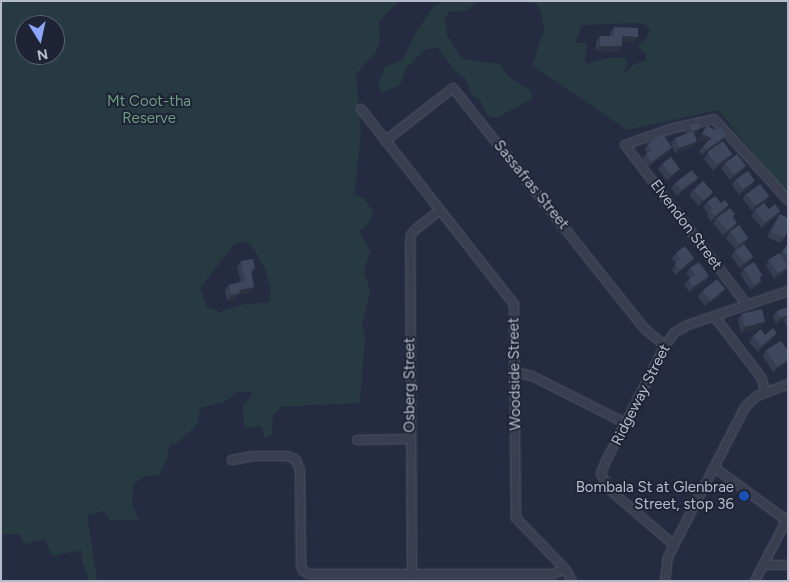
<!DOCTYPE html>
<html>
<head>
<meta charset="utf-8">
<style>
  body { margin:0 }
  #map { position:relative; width:789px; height:582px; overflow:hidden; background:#252c41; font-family:Figtree,sans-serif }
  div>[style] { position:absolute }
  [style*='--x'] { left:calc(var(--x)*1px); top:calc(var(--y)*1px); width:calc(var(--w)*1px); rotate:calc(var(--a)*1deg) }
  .green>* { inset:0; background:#273a42 }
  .roads { filter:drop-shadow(0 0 1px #515768) drop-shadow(0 0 1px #515768) }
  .street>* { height:8px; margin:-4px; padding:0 4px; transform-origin:4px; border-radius:4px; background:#393f50 }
  .wall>* { inset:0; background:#363d52 }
  .shaded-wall>* { inset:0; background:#2c3242 }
  .building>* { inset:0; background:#3f475f; transform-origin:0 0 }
  .dots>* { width:14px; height:14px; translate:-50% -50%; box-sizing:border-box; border:2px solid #1e2436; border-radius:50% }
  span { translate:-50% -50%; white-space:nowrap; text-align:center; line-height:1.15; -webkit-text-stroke:4px #1e2436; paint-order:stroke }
  .park-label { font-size:15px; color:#6d9c7f }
  .street-label { font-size:15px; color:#b6bbcb }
  .poi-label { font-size:15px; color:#b6bbcb }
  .right { translate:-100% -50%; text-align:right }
  .frame { position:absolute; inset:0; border:2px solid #b6bbcb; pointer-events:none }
  .north { position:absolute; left:15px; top:15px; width:50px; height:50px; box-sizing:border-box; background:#1e2436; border:1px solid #5b6072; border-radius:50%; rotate:170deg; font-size:14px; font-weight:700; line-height:20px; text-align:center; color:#b6bbcb }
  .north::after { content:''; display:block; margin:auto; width:18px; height:22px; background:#8da5f9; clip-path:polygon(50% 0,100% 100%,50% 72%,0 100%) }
</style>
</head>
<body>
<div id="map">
  <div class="green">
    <div style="clip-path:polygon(evenodd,1px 1px,408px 1px,399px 2px,386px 13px,379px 23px,380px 40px,376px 52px,356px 74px,361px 134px,354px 194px,364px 198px,373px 212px,369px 223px,359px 231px,370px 250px,364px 271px,370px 291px,362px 324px,365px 338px,360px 403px,281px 407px,273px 416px,272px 434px,265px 439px,262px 427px,258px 425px,247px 428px,244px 425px,243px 407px,253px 392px,238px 392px,224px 402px,200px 408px,197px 425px,177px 443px,170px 444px,167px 460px,159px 475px,144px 476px,133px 485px,132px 504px,139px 520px,110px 520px,103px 511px,87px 515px,97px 581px,89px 581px,82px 560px,82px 550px,52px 556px,45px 539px,25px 544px,19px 534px,5px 534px,1px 537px,1px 1px,25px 25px,55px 25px,55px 55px,25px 55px,25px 25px,1px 1px,246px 242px,253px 247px,265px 269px,271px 289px,269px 302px,240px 305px,220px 312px,207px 307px,200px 288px,235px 243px,246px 242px)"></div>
    <div style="clip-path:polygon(447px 1px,477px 1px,468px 10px,448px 12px,445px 21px,447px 35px,460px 56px,467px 60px,500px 64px,509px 77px,531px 91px,532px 99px,496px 118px,488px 116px,481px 102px,472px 95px,466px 79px,456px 72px,437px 47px,424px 50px,406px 68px,400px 85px,381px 93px,378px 85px,385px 67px,403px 60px,416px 32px,434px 6px)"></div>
    <div style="clip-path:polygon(evenodd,534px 1px,788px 1px,788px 196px,718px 110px,627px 130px,532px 65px,544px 29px,541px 11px,534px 1px,636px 23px,646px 25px,650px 30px,646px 39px,637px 46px,646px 54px,645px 61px,634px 64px,628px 71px,623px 72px,628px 63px,626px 58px,607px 58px,587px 64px,585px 62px,587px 43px,575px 43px,582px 25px,636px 23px)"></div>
  </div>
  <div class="roads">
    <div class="street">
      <div style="--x:361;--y:109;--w:248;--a:51.9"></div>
      <div style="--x:514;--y:304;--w:214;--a:89.5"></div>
      <div style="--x:516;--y:518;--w:71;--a:46.1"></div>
      <div style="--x:565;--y:569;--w:14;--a:60"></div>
      <div style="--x:385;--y:141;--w:86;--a:-37.9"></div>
      <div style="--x:453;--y:88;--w:308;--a:51.5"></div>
      <div style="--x:645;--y:329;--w:26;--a:40"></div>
      <div style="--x:747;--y:305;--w:201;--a:-127.3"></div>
      <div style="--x:625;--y:145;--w:48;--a:-19.6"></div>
      <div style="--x:670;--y:129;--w:45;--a:-12.8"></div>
      <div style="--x:714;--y:119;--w:110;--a:47.6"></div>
      <div style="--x:714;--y:316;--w:77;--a:52.4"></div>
      <div style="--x:761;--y:377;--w:16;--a:72"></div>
      <div style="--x:516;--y:372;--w:16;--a:14"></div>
      <div style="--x:532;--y:376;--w:104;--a:26.8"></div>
      <div style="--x:357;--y:440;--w:54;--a:-1.1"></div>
      <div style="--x:232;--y:460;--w:21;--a:-11"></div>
      <div style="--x:253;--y:456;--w:34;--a:0"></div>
      <div style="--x:287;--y:456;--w:9;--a:21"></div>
      <div style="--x:295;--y:459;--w:12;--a:66"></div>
      <div style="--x:300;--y:470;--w:95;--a:89.4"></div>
      <div style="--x:301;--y:565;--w:6;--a:72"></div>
      <div style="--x:303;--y:571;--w:7;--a:27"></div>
      <div style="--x:309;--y:574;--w:244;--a:0"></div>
      <div style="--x:553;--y:574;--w:13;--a:-23"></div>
      <div style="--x:715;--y:468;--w:88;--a:36.2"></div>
      <div style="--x:674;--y:545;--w:86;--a:-139.3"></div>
      <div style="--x:609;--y:489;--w:17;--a:-118"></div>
      <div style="--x:601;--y:474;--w:12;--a:-70"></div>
      <div style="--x:605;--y:463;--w:131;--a:-62.9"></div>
      <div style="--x:665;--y:346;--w:16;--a:-55"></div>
      <div style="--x:674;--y:333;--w:16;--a:-30"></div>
      <div style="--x:688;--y:325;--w:106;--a:-18.8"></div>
      <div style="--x:764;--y:565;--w:24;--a:0"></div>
      <div style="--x:412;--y:573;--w:329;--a:-90.3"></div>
      <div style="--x:410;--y:244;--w:9;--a:-84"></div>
      <div style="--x:411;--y:235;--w:8;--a:-50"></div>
      <div style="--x:416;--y:229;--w:29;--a:-38"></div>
      <div style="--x:665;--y:581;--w:24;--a:-83"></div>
      <div style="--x:668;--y:557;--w:169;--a:-62.8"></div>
      <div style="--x:745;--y:407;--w:16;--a:-43"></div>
      <div style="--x:757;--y:396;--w:33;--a:-21"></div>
      <div style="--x:755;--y:581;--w:72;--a:-62.7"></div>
    </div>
  </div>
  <div class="wall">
    <div style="clip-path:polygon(614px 27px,634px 42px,622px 42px,622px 46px,619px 52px,596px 51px,596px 42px,600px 36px,610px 36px,610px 33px)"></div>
    <div style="clip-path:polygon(689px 126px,700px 129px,696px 134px,694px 135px,693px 147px,675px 153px,671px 143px,675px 138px,687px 134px,685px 132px)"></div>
    <div style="clip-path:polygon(707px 126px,722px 141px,702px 155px,699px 151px,707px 143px,698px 139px)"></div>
    <div style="clip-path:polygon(648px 144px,672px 147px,668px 153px,648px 167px,642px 159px,647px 153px,644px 149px)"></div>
    <div style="clip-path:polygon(708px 153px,732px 154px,728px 159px,713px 171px,704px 159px)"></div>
    <div style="clip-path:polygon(725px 163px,742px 172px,730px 180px,721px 168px)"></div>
    <div style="clip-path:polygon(662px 164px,676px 174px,667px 181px,658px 169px)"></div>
    <div style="clip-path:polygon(698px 178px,694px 183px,677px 196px,671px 188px,675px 183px)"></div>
    <div style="clip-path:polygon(735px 179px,751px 187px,739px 195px,732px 185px)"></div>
    <div style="clip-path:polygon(693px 189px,713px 192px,709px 197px,699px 206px,689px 195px)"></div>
    <div style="clip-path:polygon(746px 193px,769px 196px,765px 202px,752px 211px,743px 199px)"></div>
    <div style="clip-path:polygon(707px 202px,725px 211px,711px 222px,707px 216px,708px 214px,703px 207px)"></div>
    <div style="clip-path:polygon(769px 209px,780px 211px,777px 216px,762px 228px,751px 216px,755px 210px)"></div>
    <div style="clip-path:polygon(735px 214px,733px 217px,733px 229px,723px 236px,713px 223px,717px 218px)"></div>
    <div style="clip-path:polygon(780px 214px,784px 238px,780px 243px,767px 237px,776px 220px)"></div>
    <div style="clip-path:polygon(730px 232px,748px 238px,745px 243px,736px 250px,750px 262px,740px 269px,731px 256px,736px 250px,726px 238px)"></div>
    <div style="clip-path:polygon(788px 243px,788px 269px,787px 268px,784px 273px,774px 279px,766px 265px,769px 259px,780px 255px)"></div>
    <div style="clip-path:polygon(676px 253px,694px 258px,690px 263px,676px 275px,672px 270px,676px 263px,672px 258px)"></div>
    <div style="clip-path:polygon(241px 261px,255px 268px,251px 273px,254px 287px,251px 292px,238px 295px,236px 299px,227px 301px,225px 290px,229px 285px,241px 282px,237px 267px)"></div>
    <div style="clip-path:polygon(690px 268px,705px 282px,690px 293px,684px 285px,690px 278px,686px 274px)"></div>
    <div style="clip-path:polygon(744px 268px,762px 275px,760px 279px,761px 281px,757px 287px,751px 290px,740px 274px)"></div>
    <div style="clip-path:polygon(702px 291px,721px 295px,705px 306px,698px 297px)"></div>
    <div style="clip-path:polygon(788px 307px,788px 330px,784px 320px,776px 324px,773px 317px,777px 311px)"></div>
    <div style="clip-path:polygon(742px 314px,761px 327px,741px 333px,738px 319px)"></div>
    <div style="clip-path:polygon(765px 335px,773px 338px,758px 352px,749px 342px,753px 336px)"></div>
    <div style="clip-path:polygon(766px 350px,788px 363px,773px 372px,763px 356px)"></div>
  </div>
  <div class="shaded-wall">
    <div style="clip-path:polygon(622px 36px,638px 37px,634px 42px,619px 42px)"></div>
    <div style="clip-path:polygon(600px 46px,622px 46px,619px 52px,596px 51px)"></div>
    <div style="clip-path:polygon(700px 129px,696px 134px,689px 137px,693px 131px)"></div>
    <div style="clip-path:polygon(702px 134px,712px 138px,708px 143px,698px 139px)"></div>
    <div style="clip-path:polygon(726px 136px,722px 141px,702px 155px,706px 150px)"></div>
    <div style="clip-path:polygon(697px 141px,693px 147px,675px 153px,678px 148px)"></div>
    <div style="clip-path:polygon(672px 147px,668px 153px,648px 167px,652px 162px)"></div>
    <div style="clip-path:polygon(732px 154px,728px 159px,713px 171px,717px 165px)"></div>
    <div style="clip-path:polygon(746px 166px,742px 172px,730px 180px,734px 175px)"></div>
    <div style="clip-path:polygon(680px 169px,676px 174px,667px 181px,671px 176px)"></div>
    <div style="clip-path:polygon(698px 178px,694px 183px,677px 196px,681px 191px)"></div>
    <div style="clip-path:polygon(755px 181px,751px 187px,739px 195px,743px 190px)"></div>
    <div style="clip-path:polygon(713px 192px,709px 197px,699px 206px,703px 200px)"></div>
    <div style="clip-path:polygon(769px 196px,765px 202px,752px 211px,755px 206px)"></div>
    <div style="clip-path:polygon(729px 205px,725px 211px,711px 222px,715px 216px)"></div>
    <div style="clip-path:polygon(780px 211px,777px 216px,762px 228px,765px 223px)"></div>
    <div style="clip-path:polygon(737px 223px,733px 229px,723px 236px,727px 231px)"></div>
    <div style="clip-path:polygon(748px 238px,745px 243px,736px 250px,739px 245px)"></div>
    <div style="clip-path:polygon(753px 257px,750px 262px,740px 269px,744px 263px)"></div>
    <div style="clip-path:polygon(694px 258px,690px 263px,676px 275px,680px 270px)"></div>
    <div style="clip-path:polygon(788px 267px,784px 273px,774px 279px,778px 273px)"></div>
    <div style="clip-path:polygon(709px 276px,705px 282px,690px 293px,693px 287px)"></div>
    <div style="clip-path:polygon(761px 281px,757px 287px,751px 290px,755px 285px)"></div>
    <div style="clip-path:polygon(254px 287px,251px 292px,238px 295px,236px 299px,227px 301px,231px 295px,239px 290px)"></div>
    <div style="clip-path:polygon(725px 289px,721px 295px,705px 306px,709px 301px)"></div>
    <div style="clip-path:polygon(788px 315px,784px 320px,776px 324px,780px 318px)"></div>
    <div style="clip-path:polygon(765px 322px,761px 327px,741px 333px,745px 327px)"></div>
    <div style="clip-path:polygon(777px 333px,773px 338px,758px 352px,762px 346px)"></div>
    <div style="clip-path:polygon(788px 360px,788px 363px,773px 372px,777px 367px)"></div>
  </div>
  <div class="building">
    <div style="clip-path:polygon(614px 27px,638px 28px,638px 37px,622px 36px,622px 46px,600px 46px,600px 36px,614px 36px)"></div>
    <div style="clip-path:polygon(698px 123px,700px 129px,693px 131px,689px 126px)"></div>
    <div style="clip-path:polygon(707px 126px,716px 130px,721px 128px,726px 136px,706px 150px,703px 146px,712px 138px,702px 134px)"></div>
    <div style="left:693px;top:131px;width:11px;height:19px;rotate:68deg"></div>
    <div style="clip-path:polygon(662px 134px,672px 147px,652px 162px,646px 154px,652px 150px,648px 144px)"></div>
    <div style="left:723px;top:141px;width:16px;height:19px;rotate:55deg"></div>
    <div style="left:737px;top:154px;width:15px;height:15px;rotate:53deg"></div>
    <div style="left:671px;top:157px;width:15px;height:11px;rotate:53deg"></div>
    <div style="left:692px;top:170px;width:10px;height:21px;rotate:53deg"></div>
    <div style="left:748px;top:171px;width:12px;height:15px;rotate:55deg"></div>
    <div style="left:703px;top:181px;width:15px;height:13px;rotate:48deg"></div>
    <div style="left:760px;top:184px;width:15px;height:17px;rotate:53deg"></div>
    <div style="clip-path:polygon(715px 196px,721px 203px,725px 200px,729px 205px,715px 216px,710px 211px,713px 209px,707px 202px)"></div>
    <div style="clip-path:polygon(764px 203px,769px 209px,775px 204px,780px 211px,765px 223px,755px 210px)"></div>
    <div style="clip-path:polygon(730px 208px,735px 214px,732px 216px,737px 223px,727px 231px,717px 218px)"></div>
    <div style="clip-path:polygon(780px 214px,788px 218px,788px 231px,784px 238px,771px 232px)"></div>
    <div style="left:739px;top:225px;width:16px;height:11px;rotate:55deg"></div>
    <div style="left:744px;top:244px;width:16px;height:11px;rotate:55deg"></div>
    <div style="clip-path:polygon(788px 244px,788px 255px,782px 252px)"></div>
    <div style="clip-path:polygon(685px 246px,694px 258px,680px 270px,675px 264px,681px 259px,676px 253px)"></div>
    <div style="left:779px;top:253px;width:17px;height:12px;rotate:57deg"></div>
    <div style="clip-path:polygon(253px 259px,255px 268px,251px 269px,254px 287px,239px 290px,240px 293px,231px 295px,229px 285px,245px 281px,241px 261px)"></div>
    <div style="clip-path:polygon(699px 262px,709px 276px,693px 287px,688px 280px,695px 275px,690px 268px)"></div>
    <div style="clip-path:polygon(754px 262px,762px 275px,759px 277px,761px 281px,755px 285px,744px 268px)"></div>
    <div style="left:717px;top:279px;width:13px;height:19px;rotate:51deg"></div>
    <div style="clip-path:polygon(788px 307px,788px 315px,780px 318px,777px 311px)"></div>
    <div style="left:762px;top:309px;width:13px;height:21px;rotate:77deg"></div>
    <div style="clip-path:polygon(773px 328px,777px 333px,762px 346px,753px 336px,761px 329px,765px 335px)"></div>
    <div style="clip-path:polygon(781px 341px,788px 351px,788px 360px,777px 367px,766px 350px)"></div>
  </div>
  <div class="dots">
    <div style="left:744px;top:496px;background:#1a4fb4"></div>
  </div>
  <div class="park-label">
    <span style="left:149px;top:110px">Mt Coot-tha<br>Reserve</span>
  </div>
  <div class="street-label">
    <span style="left:531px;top:185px;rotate:51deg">Sassafras Street</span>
    <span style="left:686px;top:225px;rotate:53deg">Elvendon Street</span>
    <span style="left:515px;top:374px;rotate:-91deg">Woodside Street</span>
    <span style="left:410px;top:385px;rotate:-90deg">Osberg Street</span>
    <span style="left:641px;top:395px;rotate:-63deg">Ridgeway Street</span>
  </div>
  <div class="poi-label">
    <span class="right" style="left:734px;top:496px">Bombala St at Glenbrae<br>Street, stop 36</span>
  </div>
  <div class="frame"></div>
  <div class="north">N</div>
</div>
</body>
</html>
